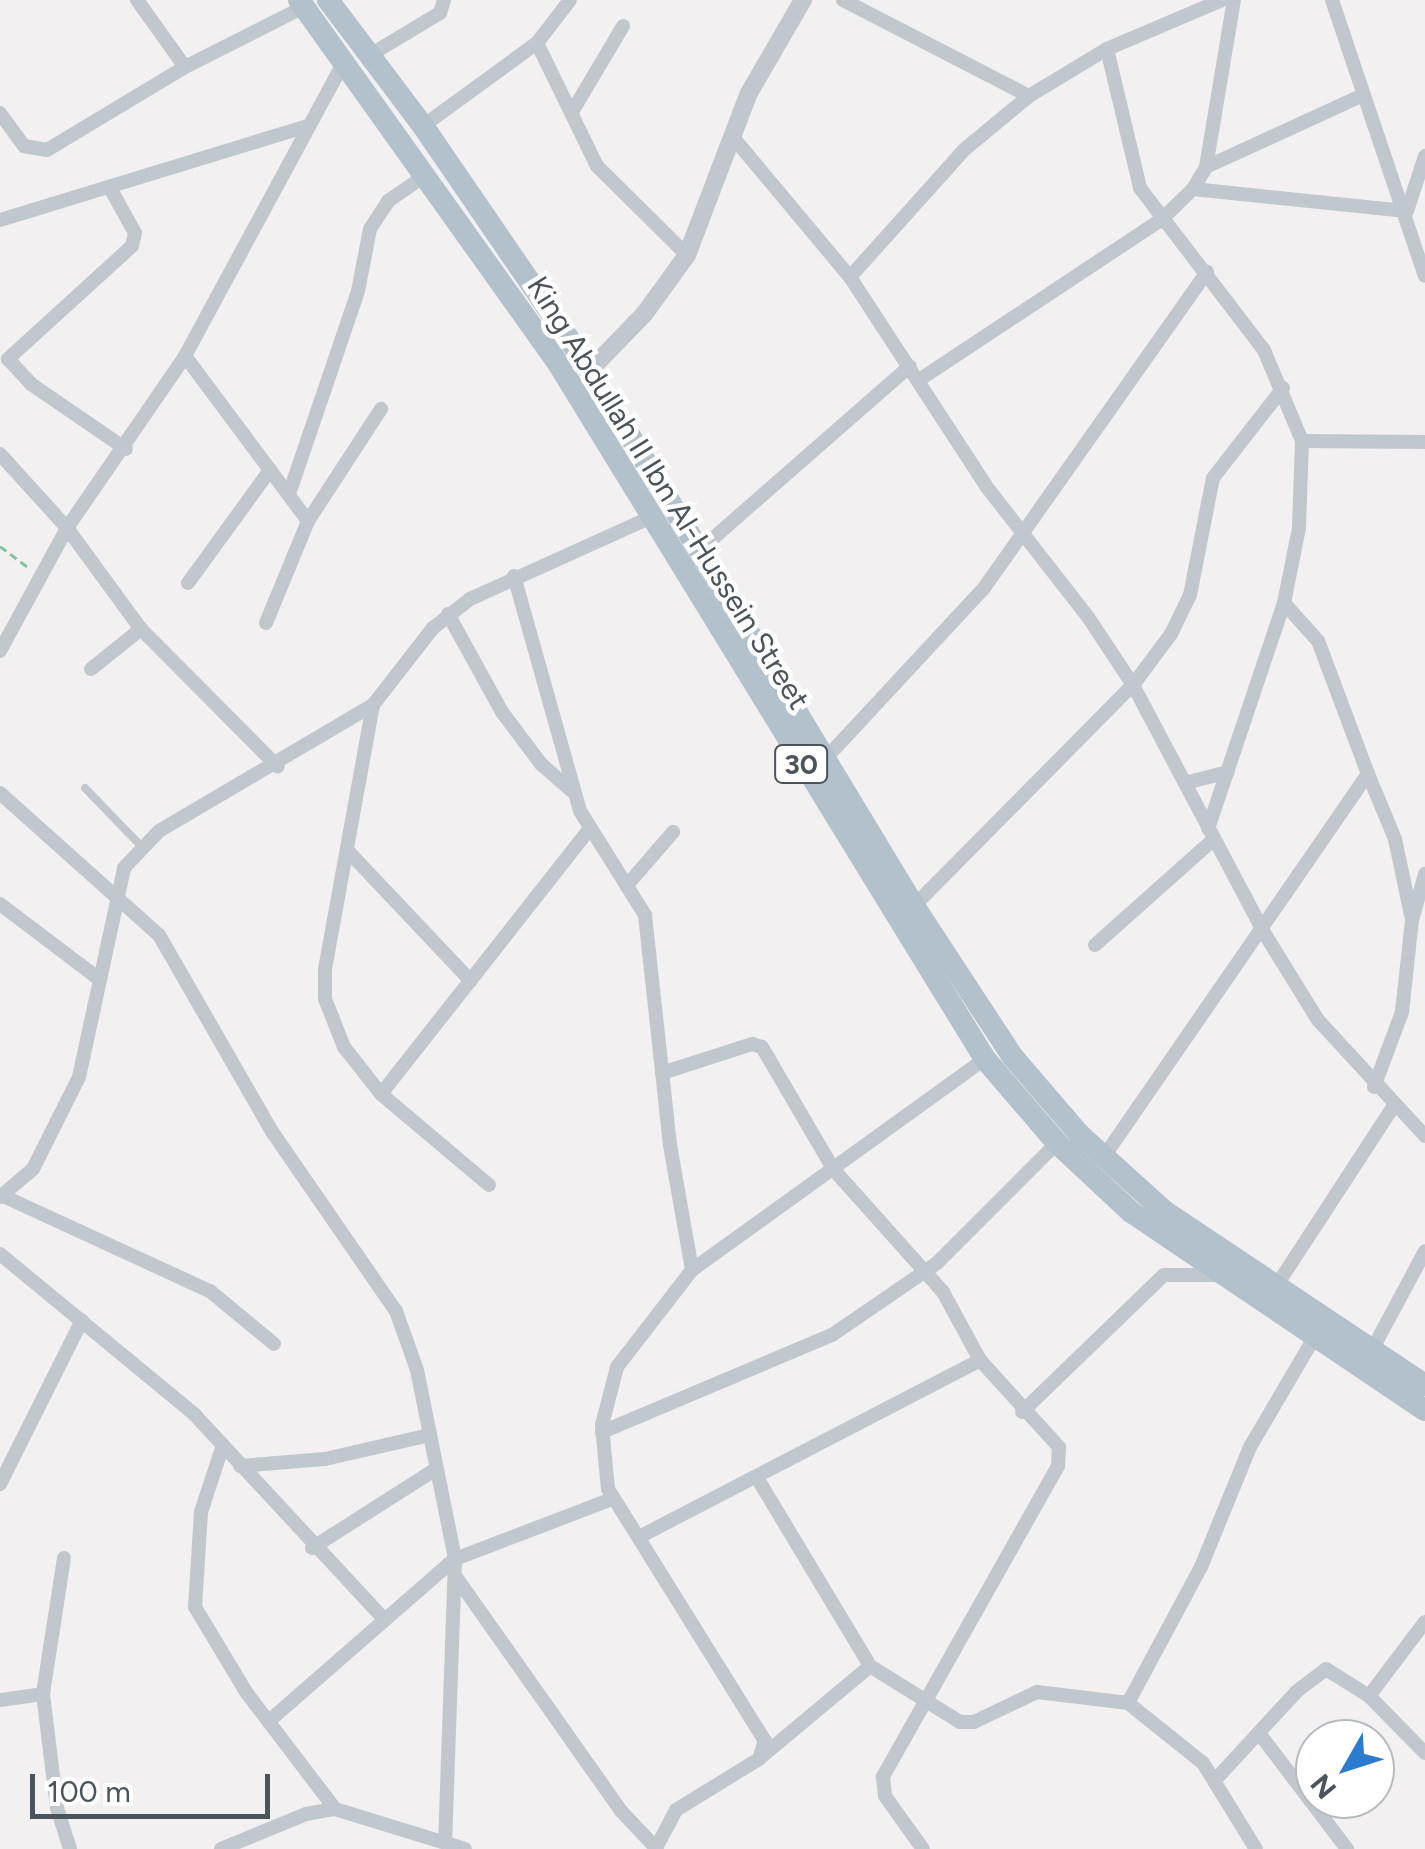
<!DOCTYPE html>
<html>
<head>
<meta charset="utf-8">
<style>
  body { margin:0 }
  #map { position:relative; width:1425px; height:1849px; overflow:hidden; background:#f2f0f0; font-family:Figtree,sans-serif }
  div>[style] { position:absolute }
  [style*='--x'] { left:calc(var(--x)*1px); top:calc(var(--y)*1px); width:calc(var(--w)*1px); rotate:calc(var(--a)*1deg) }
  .path>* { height:2.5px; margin-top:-1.25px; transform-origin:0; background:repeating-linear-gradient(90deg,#80c5a0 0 8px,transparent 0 13px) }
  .service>* { height:8px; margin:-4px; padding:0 4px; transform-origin:4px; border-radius:4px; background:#c0c8cd }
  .minor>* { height:14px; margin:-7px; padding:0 7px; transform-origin:7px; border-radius:7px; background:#c0c8cd }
  .tertiary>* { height:18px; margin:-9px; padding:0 9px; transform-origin:9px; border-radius:9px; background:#c0c8cd }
  .primary>* { height:22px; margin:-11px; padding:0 11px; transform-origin:11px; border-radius:11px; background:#b3c1cc }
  span { translate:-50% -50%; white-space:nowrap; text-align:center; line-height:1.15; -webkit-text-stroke:9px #fff; paint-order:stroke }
  .shield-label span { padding:2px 8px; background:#fff; border:2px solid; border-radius:8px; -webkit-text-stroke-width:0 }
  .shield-label { font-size:28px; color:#4a545c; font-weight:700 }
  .street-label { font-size:30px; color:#4a545c }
  .north { position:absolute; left:1295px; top:1719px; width:100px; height:100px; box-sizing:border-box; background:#fff; border:2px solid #b7bbbe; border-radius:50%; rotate:231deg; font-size:28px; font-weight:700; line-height:40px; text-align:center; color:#4a545c }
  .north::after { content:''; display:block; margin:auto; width:35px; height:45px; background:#2d7bcf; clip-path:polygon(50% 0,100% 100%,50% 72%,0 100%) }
  .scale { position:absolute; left:30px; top:1774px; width:240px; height:45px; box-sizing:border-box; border:5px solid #4a545c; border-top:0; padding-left:12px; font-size:30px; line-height:35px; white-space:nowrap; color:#4a545c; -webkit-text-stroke:8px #fff; paint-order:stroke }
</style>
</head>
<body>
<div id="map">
  <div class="path">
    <div style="--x:0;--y:546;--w:34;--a:37"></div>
  </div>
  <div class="service">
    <div style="--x:85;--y:788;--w:82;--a:46"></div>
  </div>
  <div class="minor">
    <div style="--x:137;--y:0;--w:82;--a:54.4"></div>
    <div style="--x:843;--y:0;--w:209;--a:27.3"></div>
    <div style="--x:1332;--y:0;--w:291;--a:71.4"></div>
    <div style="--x:537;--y:43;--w:137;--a:64"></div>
    <div style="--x:597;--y:166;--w:127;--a:44.7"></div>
    <div style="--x:1107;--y:49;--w:143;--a:76.6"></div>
    <div style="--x:1140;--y:188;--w:204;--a:52.6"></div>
    <div style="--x:1264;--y:350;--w:99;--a:67.3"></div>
    <div style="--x:1302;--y:441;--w:87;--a:92"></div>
    <div style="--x:1299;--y:528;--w:76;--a:101.3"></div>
    <div style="--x:1284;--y:603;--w:238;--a:108.6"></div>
    <div style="--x:370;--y:55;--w:82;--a:-31"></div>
    <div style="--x:440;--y:13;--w:14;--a:-73"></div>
    <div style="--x:572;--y:112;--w:100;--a:-59.3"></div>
    <div style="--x:0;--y:113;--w:41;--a:54"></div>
    <div style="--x:24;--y:146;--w:23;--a:10"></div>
    <div style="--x:47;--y:150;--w:161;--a:-31"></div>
    <div style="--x:185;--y:67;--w:133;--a:-26.8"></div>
    <div style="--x:423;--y:126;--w:141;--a:-36.1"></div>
    <div style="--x:537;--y:43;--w:54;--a:-52.5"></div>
    <div style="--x:732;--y:136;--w:184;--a:50.1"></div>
    <div style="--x:850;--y:277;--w:249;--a:56.9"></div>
    <div style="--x:986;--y:486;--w:166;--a:52.1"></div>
    <div style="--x:1088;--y:617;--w:82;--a:56.5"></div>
    <div style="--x:1133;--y:685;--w:278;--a:62.1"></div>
    <div style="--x:1263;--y:931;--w:105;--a:58.3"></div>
    <div style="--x:1318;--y:1020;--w:158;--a:47.3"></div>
    <div style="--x:1206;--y:167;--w:173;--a:-24.6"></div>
    <div style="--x:110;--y:188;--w:51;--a:60.9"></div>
    <div style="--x:135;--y:233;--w:13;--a:103"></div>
    <div style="--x:132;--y:246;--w:168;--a:137.7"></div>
    <div style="--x:8;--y:359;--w:34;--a:47"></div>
    <div style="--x:31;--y:384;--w:115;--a:34.4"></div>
    <div style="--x:1193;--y:189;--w:215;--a:5.9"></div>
    <div style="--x:1407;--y:211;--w:58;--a:-71.9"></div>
    <div style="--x:0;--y:220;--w:321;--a:-17"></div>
    <div style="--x:850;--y:277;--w:172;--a:-48.1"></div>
    <div style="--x:965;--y:149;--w:83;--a:-39.6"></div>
    <div style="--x:1029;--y:96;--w:91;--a:-31.1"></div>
    <div style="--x:1107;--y:49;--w:125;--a:-23.1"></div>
    <div style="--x:185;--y:356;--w:206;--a:53.3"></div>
    <div style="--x:919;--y:380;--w:291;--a:-33.5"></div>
    <div style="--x:1162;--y:219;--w:43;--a:-44.1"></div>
    <div style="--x:1193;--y:189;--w:26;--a:-59"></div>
    <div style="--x:1206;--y:167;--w:169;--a:-80.5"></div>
    <div style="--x:1302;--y:441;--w:123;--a:0.5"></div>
    <div style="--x:0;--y:454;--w:100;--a:47.8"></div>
    <div style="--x:67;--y:528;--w:125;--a:53.8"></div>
    <div style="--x:141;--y:629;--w:194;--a:45.2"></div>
    <div style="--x:289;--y:494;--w:214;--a:-71.2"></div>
    <div style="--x:358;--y:291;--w:63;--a:-79"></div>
    <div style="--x:370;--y:229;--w:33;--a:-57"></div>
    <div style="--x:388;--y:201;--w:46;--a:-34.4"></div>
    <div style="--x:702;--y:548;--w:276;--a:-41.2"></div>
    <div style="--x:514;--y:576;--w:244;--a:74.3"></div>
    <div style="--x:580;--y:811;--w:123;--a:58"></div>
    <div style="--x:645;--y:915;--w:231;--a:83.8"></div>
    <div style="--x:670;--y:1145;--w:127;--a:80"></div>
    <div style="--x:188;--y:583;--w:140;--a:-54"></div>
    <div style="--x:448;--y:614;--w:112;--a:61.1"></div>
    <div style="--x:502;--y:712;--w:65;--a:53.1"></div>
    <div style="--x:541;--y:764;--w:43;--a:41.2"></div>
    <div style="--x:266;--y:623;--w:110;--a:-67.6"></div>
    <div style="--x:308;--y:521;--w:134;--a:-56.9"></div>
    <div style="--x:0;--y:651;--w:140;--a:-61.4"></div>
    <div style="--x:67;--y:528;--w:209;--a:-55.5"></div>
    <div style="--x:185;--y:356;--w:334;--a:-61.6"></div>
    <div style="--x:91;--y:669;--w:64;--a:-38.7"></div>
    <div style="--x:827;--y:757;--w:231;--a:-47.1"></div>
    <div style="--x:984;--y:588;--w:387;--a:-54.8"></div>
    <div style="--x:1368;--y:774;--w:70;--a:67.4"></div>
    <div style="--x:1395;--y:839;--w:78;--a:78.1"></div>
    <div style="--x:1185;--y:783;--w:44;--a:-14.3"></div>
    <div style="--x:0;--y:793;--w:213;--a:41.8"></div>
    <div style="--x:159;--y:935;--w:228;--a:60.1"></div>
    <div style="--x:273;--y:1133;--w:216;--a:55.4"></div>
    <div style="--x:396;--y:1311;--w:63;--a:70.4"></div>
    <div style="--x:417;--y:1370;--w:193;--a:78.6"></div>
    <div style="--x:455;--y:1559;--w:280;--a:92"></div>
    <div style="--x:347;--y:850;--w:180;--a:46.6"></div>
    <div style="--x:628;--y:884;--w:69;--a:-49.1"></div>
    <div style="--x:0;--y:904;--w:124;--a:37.1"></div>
    <div style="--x:914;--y:906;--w:311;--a:-45.3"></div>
    <div style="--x:1133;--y:685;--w:64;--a:-53.3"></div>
    <div style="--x:1171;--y:634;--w:43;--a:-64"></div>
    <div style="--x:1190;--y:595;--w:119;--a:-78.9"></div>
    <div style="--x:1213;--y:478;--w:114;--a:-52.1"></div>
    <div style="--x:1095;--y:945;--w:159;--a:-41.7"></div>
    <div style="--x:662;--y:1073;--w:95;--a:-17.9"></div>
    <div style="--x:752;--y:1044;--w:10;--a:17"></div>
    <div style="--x:762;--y:1047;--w:143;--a:59.7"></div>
    <div style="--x:834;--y:1170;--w:164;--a:48.2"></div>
    <div style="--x:943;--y:1292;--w:77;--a:61.4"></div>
    <div style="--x:980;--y:1360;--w:118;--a:47.8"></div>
    <div style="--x:1059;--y:1447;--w:19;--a:93"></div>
    <div style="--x:1058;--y:1466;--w:357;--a:119.4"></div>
    <div style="--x:883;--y:1777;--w:19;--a:84"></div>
    <div style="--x:885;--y:1796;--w:65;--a:54.4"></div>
    <div style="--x:1374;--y:1087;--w:80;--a:-69.5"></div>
    <div style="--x:1402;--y:1012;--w:93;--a:-83.8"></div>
    <div style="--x:1412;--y:920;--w:48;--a:-74.2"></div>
    <div style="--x:381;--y:1094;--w:338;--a:-51.8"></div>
    <div style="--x:1103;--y:1158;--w:467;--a:-55.4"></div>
    <div style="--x:1368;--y:774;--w:142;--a:-110.6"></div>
    <div style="--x:1318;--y:641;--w:51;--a:-131.8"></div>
    <div style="--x:489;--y:1185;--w:141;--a:-139.9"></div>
    <div style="--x:381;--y:1094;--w:60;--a:-128.2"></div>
    <div style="--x:344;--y:1047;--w:52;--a:-111.6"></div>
    <div style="--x:325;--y:999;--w:30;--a:-90"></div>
    <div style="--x:325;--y:969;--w:268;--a:-79.7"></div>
    <div style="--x:373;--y:705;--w:98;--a:-52.1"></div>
    <div style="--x:433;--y:628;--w:47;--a:-38.1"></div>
    <div style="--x:470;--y:599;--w:200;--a:-24.3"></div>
    <div style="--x:3;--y:1196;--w:228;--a:24.7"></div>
    <div style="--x:210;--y:1291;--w:83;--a:39.6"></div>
    <div style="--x:0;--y:1197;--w:43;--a:-40.3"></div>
    <div style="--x:33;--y:1169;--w:103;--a:-63.4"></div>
    <div style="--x:79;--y:1077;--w:214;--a:-77.8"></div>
    <div style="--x:124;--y:868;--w:51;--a:-46.6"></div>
    <div style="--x:159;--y:831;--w:248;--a:-30.5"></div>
    <div style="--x:0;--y:1254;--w:253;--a:39.5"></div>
    <div style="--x:195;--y:1415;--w:275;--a:47.2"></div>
    <div style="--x:1275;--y:1288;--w:216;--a:-56.9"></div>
    <div style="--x:1372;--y:1350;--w:112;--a:-61.8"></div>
    <div style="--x:1022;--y:1412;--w:197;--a:-44"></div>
    <div style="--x:1164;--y:1275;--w:52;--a:0"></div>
    <div style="--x:602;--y:1432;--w:250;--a:-22.9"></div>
    <div style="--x:832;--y:1335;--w:127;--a:-34.4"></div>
    <div style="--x:937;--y:1263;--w:170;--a:-45"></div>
    <div style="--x:223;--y:1445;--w:71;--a:108.2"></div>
    <div style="--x:201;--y:1512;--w:95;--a:93.6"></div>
    <div style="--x:195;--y:1607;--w:99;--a:59"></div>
    <div style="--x:246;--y:1692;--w:147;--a:52.7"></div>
    <div style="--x:240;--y:1466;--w:85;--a:-4.7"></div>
    <div style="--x:325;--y:1459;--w:108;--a:-12.9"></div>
    <div style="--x:759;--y:1481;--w:216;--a:59"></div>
    <div style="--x:870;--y:1666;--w:106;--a:31.9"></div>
    <div style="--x:960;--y:1722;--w:14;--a:0"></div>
    <div style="--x:974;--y:1722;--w:70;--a:-25.5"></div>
    <div style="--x:1037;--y:1692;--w:92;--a:6.9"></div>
    <div style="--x:1128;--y:1703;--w:96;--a:38.7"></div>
    <div style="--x:1203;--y:1763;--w:101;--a:58.4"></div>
    <div style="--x:0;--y:1484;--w:183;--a:-63.4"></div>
    <div style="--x:639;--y:1537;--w:384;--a:-27.4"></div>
    <div style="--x:312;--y:1548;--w:147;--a:-32.5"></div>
    <div style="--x:64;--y:1558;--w:138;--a:98.8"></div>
    <div style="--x:43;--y:1694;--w:115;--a:83"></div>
    <div style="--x:57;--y:1808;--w:43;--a:72.4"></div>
    <div style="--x:456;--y:1577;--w:286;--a:54.8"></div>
    <div style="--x:621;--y:1811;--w:52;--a:46.5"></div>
    <div style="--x:1369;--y:1696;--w:93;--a:-52.9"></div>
    <div style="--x:0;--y:1700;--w:43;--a:-7.9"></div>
    <div style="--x:1128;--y:1703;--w:154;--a:-61.8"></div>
    <div style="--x:1201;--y:1567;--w:130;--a:-67.8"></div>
    <div style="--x:1250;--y:1447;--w:126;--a:-59.6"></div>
    <div style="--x:269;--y:1721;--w:247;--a:-41.1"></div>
    <div style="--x:455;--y:1559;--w:168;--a:-20.9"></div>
    <div style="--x:1259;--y:1733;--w:146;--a:52.8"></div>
    <div style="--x:760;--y:1758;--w:143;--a:-39.9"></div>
    <div style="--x:1217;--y:1778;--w:118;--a:-47.4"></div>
    <div style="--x:1297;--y:1691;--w:36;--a:-37"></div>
    <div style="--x:1326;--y:1669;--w:51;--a:32.1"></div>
    <div style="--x:1369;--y:1696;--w:80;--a:45.5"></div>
    <div style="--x:656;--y:1848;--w:43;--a:-62.2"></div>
    <div style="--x:676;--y:1810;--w:97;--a:-31.6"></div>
    <div style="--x:759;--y:1759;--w:19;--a:-72"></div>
    <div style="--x:765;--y:1741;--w:297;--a:-121.9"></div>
    <div style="--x:608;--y:1489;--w:64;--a:-95.4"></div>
    <div style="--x:602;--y:1425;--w:60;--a:-75.5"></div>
    <div style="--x:617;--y:1367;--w:123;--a:-52.3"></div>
    <div style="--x:692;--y:1270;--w:361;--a:-35.8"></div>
    <div style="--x:221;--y:1849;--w:92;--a:-22.4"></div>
    <div style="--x:306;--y:1814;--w:29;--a:-10"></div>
    <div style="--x:335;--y:1809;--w:136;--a:17.1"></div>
  </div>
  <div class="tertiary">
    <div style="--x:590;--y:370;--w:79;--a:-46"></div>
    <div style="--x:645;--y:313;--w:72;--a:-54.1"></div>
    <div style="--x:687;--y:255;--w:173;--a:-69.1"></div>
    <div style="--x:749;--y:93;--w:108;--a:-59.9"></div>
  </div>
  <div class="primary">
    <div style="--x:299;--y:0;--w:442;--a:54.5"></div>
    <div style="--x:556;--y:360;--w:820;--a:58.46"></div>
    <div style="--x:985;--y:1059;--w:111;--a:49.4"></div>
    <div style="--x:1057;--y:1143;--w:101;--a:43"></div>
    <div style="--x:1131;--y:1212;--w:354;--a:34"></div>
    <div style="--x:328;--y:0;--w:158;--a:53"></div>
    <div style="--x:423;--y:126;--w:296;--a:55.6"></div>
    <div style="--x:590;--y:370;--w:626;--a:58.85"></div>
    <div style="--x:914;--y:906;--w:179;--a:56.8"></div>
    <div style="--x:1012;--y:1056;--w:104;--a:49.3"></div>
    <div style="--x:1080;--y:1135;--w:113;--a:42.1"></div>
    <div style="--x:1164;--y:1211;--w:314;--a:33.7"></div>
  </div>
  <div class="shield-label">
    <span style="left:801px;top:764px">30</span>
  </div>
  <div class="street-label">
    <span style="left:668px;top:493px;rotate:58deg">King Abdullah II Ibn Al-Hussein Street</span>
  </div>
  <div class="north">N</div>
  <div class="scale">100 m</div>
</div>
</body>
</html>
